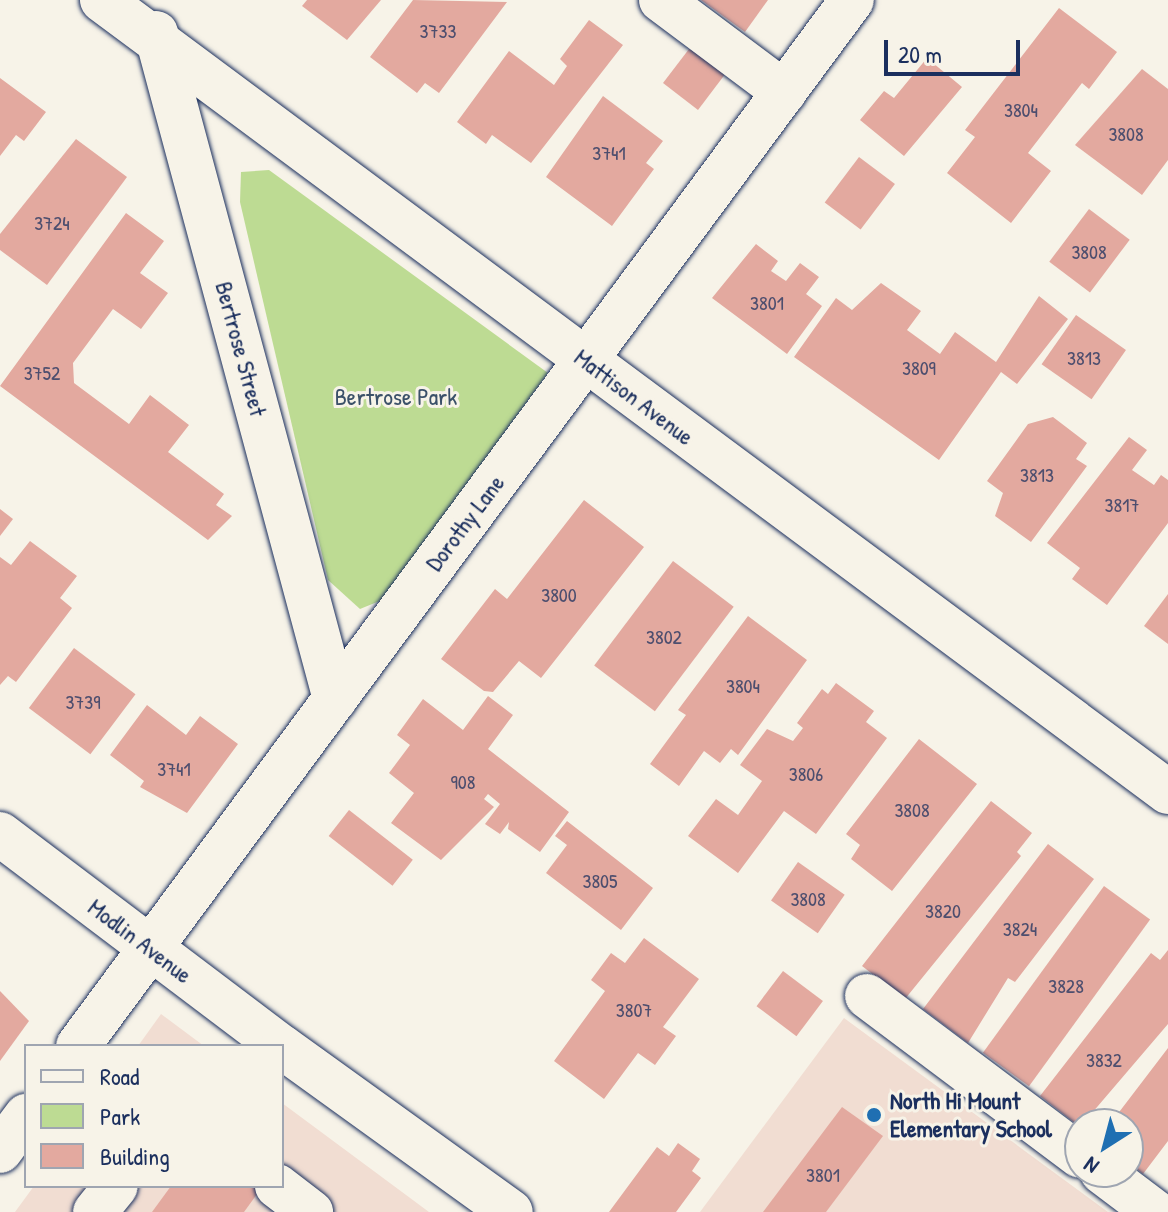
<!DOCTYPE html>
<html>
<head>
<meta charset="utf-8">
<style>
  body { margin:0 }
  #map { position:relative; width:1168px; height:1212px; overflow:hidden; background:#f7f3e8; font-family:"Patrick Hand",sans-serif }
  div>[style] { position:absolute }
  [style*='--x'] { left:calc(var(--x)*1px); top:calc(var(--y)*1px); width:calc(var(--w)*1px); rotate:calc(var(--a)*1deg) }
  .built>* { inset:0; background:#f1ddd2 }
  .green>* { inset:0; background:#bddb93 }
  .building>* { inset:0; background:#e3a99f; transform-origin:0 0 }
  .roads { filter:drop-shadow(0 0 2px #1b2f5e) drop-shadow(0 0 2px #1b2f5e) }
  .minor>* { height:44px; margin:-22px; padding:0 22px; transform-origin:22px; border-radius:22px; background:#f7f3e8 }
  .dots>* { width:22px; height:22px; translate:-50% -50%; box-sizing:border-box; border:4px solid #f7f3e8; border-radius:50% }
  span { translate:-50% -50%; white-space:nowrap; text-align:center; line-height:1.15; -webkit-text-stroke:6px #f7f3e8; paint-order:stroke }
  .number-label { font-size:20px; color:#4d4e6e }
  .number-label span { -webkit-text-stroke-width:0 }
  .street-label { font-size:24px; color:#1b2f5e }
  .park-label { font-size:24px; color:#3b5169 }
  .poi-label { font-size:24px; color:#1b2f5e; font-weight:700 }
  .left { translate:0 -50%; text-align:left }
  .legend { position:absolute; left:24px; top:1044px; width:260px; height:144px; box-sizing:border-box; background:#f7f3e8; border:2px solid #9fa5b1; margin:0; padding:10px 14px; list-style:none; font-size:24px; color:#1b2f5e }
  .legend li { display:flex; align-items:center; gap:16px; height:40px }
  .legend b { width:40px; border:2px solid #9fa5b1 }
  .north { position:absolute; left:1064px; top:1108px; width:80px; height:80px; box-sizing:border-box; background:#f7f3e8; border:2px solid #9fa5b1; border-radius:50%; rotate:216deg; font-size:22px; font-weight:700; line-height:32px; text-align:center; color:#1b2f5e }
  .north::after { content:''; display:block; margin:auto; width:28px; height:36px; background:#1f6fb2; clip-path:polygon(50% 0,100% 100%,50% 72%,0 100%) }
  .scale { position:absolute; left:884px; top:40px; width:136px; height:36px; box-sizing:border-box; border:4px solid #1b2f5e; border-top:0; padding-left:10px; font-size:24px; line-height:28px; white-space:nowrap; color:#1b2f5e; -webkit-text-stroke:6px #f7f3e8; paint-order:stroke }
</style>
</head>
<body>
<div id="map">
  <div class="built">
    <div style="clip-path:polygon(161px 1014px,204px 1046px,138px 1046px)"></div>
    <div style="clip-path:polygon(844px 1018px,1108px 1212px,700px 1212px)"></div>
    <div style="clip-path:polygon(282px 1103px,429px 1212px,15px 1212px,34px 1186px,282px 1186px)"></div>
  </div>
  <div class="green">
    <div style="clip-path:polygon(269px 170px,548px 373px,382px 600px,360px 609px,328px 580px,240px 202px,241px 172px)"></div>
  </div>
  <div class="building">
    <div style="clip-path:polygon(307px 0,381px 0,347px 40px,302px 6px)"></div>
    <div style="clip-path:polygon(413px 0,507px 2px,439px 93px,425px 83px,417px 93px,370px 57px)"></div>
    <div style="clip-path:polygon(701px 0,768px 0,745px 32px)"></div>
    <div style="clip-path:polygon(1059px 8px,1117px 52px,1089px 89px,1082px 83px,1028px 153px,1051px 171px,1011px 223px,947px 173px,975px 137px,965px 130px)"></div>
    <div style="clip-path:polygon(589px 20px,623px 45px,531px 163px,492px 135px,486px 144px,457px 122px,509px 51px,554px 85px,567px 66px,560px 59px)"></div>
    <div style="clip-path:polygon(689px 49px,729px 69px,698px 110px,663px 83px)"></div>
    <div style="clip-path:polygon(927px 58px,962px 87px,904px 156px,860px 120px,884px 91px,894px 98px)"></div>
    <div style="clip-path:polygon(1142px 69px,1168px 89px,1168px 160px,1142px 195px,1075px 145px)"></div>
    <div style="clip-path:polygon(0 78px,46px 112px,24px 141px,16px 135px,0 156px)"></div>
    <div style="clip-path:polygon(603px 96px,663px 141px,646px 163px,654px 169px,612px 226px,546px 177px)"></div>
    <div style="clip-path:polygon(76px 139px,127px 177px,47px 285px,0 250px,0 234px)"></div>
    <div style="left:859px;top:157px;width:45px;height:57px;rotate:37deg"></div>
    <div style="left:1089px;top:209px;width:51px;height:66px;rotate:37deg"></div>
    <div style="clip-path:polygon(126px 213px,164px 241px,140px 273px,168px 293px,141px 329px,113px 309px,73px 363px,74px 383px,129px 424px,150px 395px,189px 425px,168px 452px,224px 494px,216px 505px,232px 516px,208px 540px,0 386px)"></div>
    <div style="clip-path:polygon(756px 244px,778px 261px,771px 271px,786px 281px,800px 263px,819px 277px,806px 294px,822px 306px,787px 354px,712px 298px)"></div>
    <div style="clip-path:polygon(881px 283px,921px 311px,907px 330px,940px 354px,955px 332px,996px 362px,1039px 296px,1068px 319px,1017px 384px,1001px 372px,939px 460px,794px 357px,836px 298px,852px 310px)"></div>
    <div style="left:1076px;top:315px;width:61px;height:60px;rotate:35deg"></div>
    <div style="clip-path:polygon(1053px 417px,1087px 443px,1076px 459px,1087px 466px,1031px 542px,995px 516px,1003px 493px,987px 481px,1028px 424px)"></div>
    <div style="clip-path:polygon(1129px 437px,1147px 450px,1132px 470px,1154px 485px,1161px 475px,1168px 480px,1168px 523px,1107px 605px,1072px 579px,1080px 568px,1047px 543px)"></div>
    <div style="clip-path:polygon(584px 500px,644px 547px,541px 678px,519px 661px,493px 692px,484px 691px,441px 659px,495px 589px,507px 599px)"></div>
    <div style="clip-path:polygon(0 509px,13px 519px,0 536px)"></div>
    <div style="clip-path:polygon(30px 541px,77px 576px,60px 598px,72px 608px,16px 682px,8px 676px,0 685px,0 557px,11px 565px)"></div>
    <div style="left:673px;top:561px;width:76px;height:131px;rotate:37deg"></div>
    <div style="clip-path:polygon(1168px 594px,1168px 644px,1144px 626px)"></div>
    <div style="clip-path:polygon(748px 616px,807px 660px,738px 755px,731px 749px,720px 763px,704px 751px,679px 786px,650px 764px,686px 715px,678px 710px)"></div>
    <div style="left:74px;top:648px;width:77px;height:75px;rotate:37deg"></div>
    <div style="clip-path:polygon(836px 683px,874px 711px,866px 722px,887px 738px,816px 834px,784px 811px,738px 873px,688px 836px,716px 799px,738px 815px,762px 781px,740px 765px,767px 729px,793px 741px,803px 728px,797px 723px,822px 689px,828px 694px)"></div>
    <div style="clip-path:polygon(488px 696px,513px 715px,488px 749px,569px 812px,540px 852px,508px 829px,509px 822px,500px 834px,485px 824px,500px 804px,488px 794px,484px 799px,494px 807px,441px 860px,391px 823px,414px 793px,389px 773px,410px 745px,397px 735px,423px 699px,463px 730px)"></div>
    <div style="clip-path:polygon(147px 705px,186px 735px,200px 716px,238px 744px,187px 813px,140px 787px,144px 781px,110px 755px)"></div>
    <div style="clip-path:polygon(919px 739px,977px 784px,892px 891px,851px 859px,860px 845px,846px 834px)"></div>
    <div style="clip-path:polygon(991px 801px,1032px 833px,1017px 852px,1021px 856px,905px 999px,862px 966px)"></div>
    <div style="left:349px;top:810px;width:81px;height:33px;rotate:38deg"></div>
    <div style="clip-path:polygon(567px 821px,653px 888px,621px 930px,546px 873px,567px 845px,555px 836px)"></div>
    <div style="clip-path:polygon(1048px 844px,1094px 879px,1015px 982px,1008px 978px,968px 1043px,923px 1009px)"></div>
    <div style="left:798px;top:862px;width:57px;height:47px;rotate:35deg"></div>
    <div style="left:1104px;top:886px;width:57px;height:206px;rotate:36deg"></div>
    <div style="clip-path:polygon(644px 938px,699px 979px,663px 1027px,676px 1036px,655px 1065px,638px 1053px,604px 1099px,554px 1061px,605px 991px,591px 980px,611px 953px,625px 963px)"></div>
    <div style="clip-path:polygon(1168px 950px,1168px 1024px,1080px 1127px,1040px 1096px,1151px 953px,1160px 960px)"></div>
    <div style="left:783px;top:971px;width:50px;height:44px;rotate:37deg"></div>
    <div style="clip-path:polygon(0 991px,29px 1021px,0 1061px)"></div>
    <div style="clip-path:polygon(1168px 1048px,1168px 1141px,1143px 1174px,1128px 1162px,1128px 1124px,1110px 1124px)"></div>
    <div style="clip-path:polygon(842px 1107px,883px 1136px,826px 1212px,763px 1212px)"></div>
    <div style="clip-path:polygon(678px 1143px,700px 1159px,692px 1171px,701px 1178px,676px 1212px,609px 1212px,657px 1147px,669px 1156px)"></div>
    <div style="clip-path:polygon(171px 1186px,255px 1186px,260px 1190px,244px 1212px,152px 1212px)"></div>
  </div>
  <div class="roads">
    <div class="minor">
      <div style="--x:102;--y:0;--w:1328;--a:36.61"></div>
      <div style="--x:661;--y:0;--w:154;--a:36.8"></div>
      <div style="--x:156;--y:33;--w:690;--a:74.96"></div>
      <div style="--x:0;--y:834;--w:351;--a:37.1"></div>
      <div style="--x:867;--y:996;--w:266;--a:36.9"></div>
      <div style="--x:78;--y:1046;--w:1301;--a:-53.5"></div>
      <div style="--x:282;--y:1047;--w:282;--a:35.8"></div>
      <div style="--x:0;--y:1151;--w:44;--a:-53.4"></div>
      <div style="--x:1102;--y:1172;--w:66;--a:37"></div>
      <div style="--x:277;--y:1186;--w:43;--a:37.4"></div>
      <div style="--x:95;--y:1212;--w:33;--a:-51"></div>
    </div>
  </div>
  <div class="dots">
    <div style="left:874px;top:1115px;background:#1f6fb2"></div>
  </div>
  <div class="number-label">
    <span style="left:438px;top:30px">3733</span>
    <span style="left:1021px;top:109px">3804</span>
    <span style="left:1126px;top:133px">3808</span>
    <span style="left:609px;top:152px">3741</span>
    <span style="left:52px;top:222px">3724</span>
    <span style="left:1089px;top:251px">3808</span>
    <span style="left:767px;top:302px">3801</span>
    <span style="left:1084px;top:357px">3813</span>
    <span style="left:919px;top:367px">3809</span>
    <span style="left:42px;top:372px">3752</span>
    <span style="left:1037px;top:474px">3813</span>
    <span style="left:1122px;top:504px">3817</span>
    <span style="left:559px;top:594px">3800</span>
    <span style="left:664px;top:636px">3802</span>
    <span style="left:743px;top:685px">3804</span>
    <span style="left:83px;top:701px">3739</span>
    <span style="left:174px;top:768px">3741</span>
    <span style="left:806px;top:773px">3806</span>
    <span style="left:463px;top:781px">908</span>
    <span style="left:912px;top:809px">3808</span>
    <span style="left:600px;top:880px">3805</span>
    <span style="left:808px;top:898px">3808</span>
    <span style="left:943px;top:910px">3820</span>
    <span style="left:1020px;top:928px">3824</span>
    <span style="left:1066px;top:985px">3828</span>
    <span style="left:634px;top:1009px">3807</span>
    <span style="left:1104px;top:1059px">3832</span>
    <span style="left:823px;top:1174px">3801</span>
  </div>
  <div class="street-label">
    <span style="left:241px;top:349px;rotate:75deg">Bertrose Street</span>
    <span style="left:634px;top:397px;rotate:37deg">Mattison Avenue</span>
    <span style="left:465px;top:523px;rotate:-53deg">Dorothy Lane</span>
    <span style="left:140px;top:941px;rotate:37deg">Modlin Avenue</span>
  </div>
  <div class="park-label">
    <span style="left:396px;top:397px">Bertrose Park</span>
  </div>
  <div class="poi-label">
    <span class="left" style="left:890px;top:1115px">North Hi Mount<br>Elementary School</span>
  </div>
  <ul class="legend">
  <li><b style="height:10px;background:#f7f3e8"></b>Road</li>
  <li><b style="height:22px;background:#bddb93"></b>Park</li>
  <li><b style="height:22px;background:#e3a99f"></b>Building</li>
  </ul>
  <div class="north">N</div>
  <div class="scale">20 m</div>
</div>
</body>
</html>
